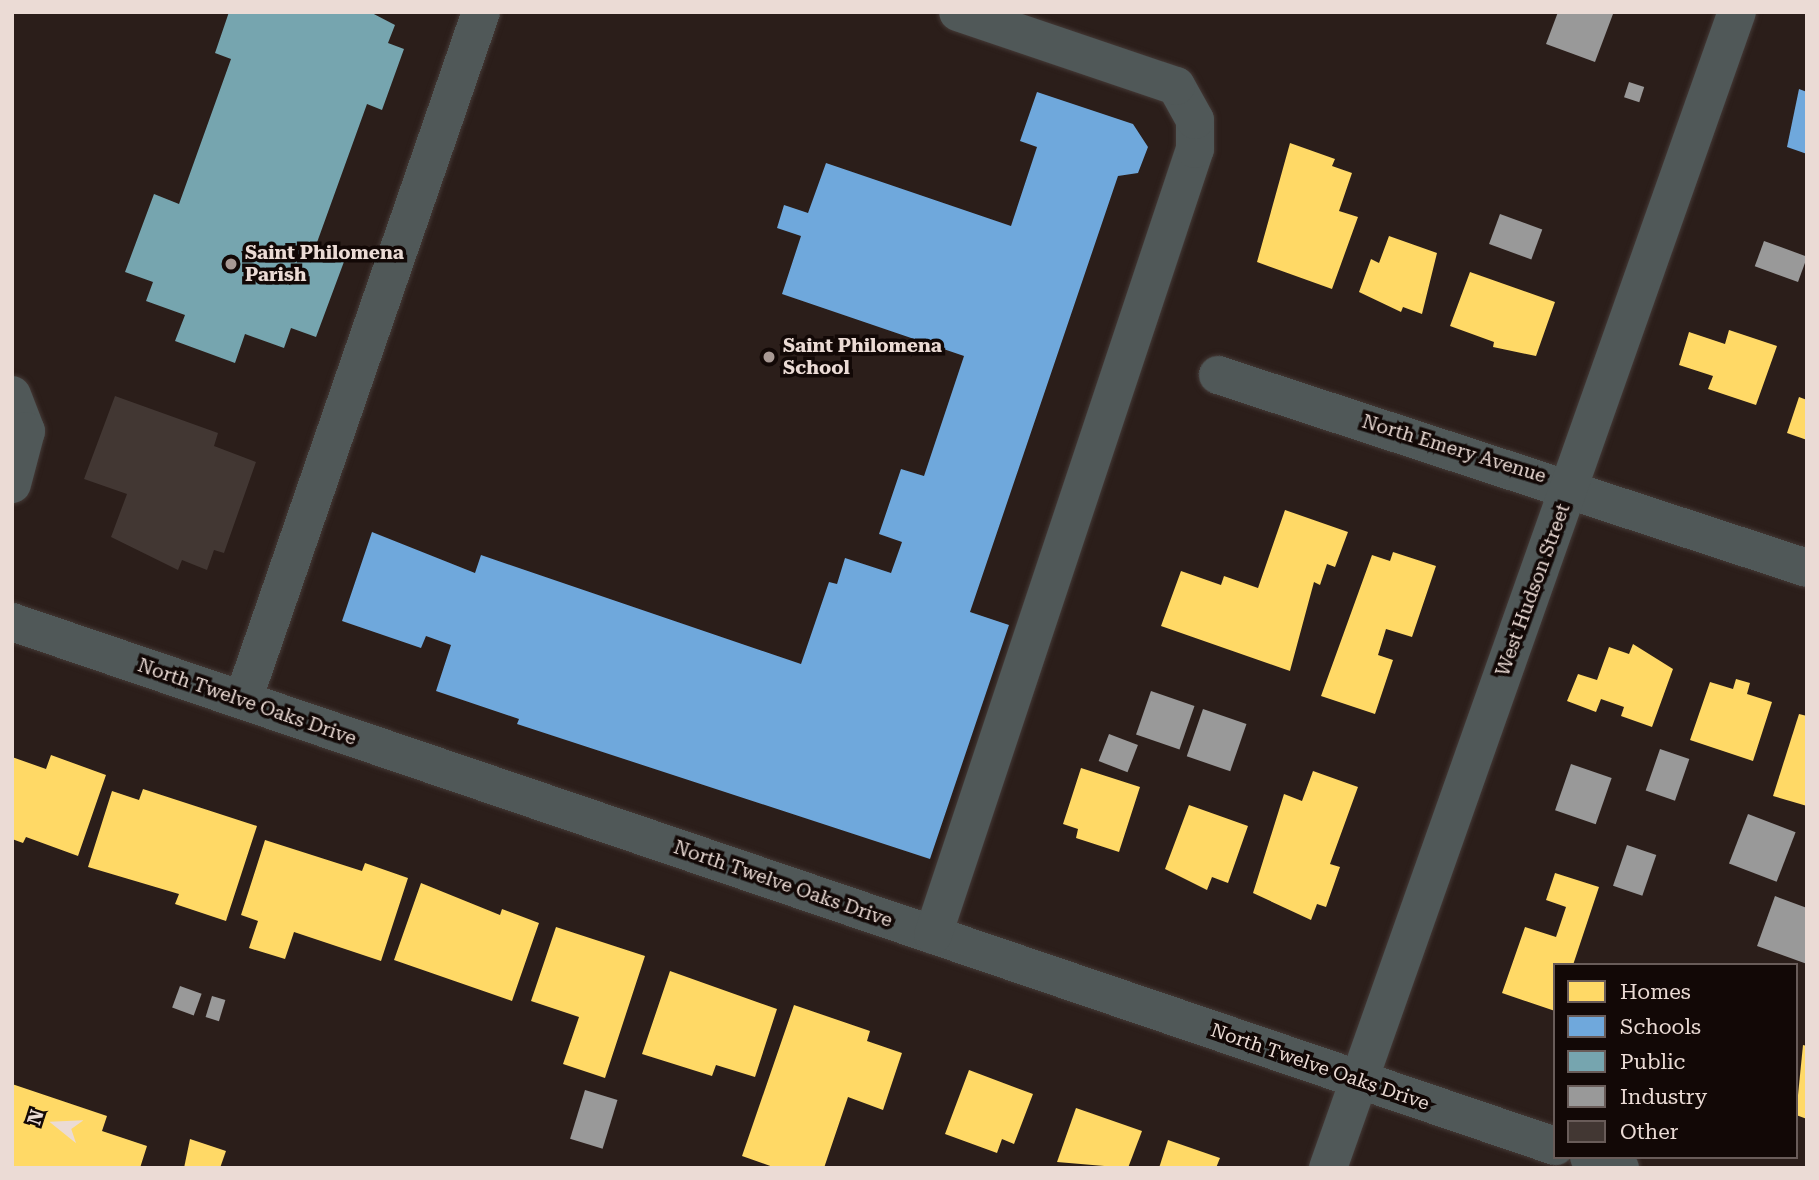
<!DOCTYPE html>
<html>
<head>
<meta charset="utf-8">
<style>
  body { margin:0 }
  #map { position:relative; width:1819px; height:1180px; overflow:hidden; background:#2b1e1a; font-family:"Roboto Serif",serif }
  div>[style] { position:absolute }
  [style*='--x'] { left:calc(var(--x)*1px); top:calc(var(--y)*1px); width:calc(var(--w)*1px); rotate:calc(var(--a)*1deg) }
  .homes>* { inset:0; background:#ffd966 }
  .schools>* { inset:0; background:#6fa8dc }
  .public>* { inset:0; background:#76a5af }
  .industry>* { inset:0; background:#999; transform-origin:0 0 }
  .building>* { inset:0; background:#423733 }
  .roads { filter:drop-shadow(0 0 2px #443936) drop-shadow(0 0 2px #443936) }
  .minor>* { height:38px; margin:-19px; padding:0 19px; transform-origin:19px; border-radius:19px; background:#505858 }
  .dots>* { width:19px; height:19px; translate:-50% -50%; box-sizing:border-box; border:4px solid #120806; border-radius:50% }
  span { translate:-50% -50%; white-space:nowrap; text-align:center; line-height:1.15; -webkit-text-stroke:7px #120806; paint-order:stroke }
  .poi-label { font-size:19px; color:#ebdbd5; font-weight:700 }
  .left { translate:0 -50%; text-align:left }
  .street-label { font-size:19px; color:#ebdbd5 }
  .frame { position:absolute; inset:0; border:14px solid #ebdbd5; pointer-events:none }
  .legend { position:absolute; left:1553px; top:963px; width:245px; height:196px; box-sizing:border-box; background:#120806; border:2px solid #695c59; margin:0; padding:9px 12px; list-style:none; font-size:21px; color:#ebdbd5 }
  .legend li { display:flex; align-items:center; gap:14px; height:35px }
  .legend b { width:35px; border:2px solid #695c59 }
  .north { position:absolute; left:21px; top:1089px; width:70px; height:70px; -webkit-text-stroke:5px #120806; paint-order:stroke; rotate:288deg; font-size:19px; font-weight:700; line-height:28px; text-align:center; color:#ebdbd5 }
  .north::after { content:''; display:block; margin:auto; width:24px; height:32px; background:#ebdbd5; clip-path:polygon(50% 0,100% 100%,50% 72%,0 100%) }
</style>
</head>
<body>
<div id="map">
  <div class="homes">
    <div style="clip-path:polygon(1290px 143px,1335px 159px,1332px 166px,1352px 173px,1339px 211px,1358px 217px,1332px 289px,1257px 262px)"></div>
    <div style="clip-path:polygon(1389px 236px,1437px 253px,1422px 314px,1403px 307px,1401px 312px,1359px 292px,1371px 259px,1379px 263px)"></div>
    <div style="clip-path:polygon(1470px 272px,1555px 302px,1536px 356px,1493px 347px,1494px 342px,1450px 326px)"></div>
    <div style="clip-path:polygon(1729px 330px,1777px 346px,1756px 405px,1708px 389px,1713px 376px,1679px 365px,1689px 332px,1725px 344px)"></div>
    <div style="clip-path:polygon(1799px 397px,1807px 400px,1807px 440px,1787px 433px)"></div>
    <div style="clip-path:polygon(1285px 510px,1348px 532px,1335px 567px,1327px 564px,1320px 585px,1314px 582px,1290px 671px,1161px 626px,1181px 571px,1221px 585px,1224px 576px,1258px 588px)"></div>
    <div style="clip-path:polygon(1393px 552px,1436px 566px,1412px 637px,1386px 629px,1378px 655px,1393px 660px,1375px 714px,1321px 696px,1372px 555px,1390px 561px)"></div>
    <div style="clip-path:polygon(1633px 644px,1673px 669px,1652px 727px,1621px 716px,1624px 707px,1601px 699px,1596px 712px,1567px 701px,1578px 674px,1597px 680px,1609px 647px,1629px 654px)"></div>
    <div style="clip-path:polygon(1736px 679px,1750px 683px,1747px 694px,1772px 702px,1753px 761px,1690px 740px,1710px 682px,1733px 689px)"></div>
    <div style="clip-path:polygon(1799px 714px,1807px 716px,1807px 806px,1773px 796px)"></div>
    <div style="clip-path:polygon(51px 755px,106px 775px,78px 856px,26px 837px,23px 843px,12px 839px,12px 757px,46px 769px)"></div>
    <div style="clip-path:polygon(1081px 768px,1140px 787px,1119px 852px,1076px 838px,1078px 829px,1063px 824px)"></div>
    <div style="clip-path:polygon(1313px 771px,1358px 787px,1330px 864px,1340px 867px,1326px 907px,1317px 904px,1311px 920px,1253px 893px,1284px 794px,1302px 801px)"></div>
    <div style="clip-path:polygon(143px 789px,257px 826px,226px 921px,175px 904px,179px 894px,88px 867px,112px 791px,139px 800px)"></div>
    <div style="clip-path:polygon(1189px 805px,1248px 826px,1228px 883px,1212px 877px,1207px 890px,1165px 869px)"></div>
    <div style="clip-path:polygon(265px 840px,362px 871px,365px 863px,408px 878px,381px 961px,294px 932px,285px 959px,249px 948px,258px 921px,241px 915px)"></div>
    <div style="clip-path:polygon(1555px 873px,1599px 887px,1573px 965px,1555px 965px,1555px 1011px,1502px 993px,1525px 927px,1556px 937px,1566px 907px,1546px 900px)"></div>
    <div style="clip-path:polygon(421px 883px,500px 915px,502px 909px,539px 923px,512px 1001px,394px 960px)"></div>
    <div style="clip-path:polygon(556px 927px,645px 956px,605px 1078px,563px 1064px,579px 1017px,531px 1001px)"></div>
    <div style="clip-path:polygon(670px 971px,777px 1009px,755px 1077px,716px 1065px,712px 1076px,642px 1054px)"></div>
    <div style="clip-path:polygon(794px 1005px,870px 1031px,867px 1041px,902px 1053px,883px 1110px,848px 1097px,824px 1168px,776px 1168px,742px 1156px)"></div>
    <div style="clip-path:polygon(1803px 1045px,1807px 1046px,1807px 1119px,1796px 1115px)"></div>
    <div style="clip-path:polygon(969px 1070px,1033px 1094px,1014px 1144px,1002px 1139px,997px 1153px,945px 1134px)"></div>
    <div style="clip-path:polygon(12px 1084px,107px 1116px,102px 1131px,147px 1146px,140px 1168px,12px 1168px)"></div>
    <div style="clip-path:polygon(1076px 1108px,1142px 1131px,1128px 1168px,1057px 1162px)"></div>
    <div style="clip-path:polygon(190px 1139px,226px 1151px,220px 1168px,184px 1168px)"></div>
    <div style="clip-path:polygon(1168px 1140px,1220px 1158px,1216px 1168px,1159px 1168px)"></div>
  </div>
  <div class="schools">
    <div style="clip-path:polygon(1799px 89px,1807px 92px,1807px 154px,1787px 147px)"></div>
    <div style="clip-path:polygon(1037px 92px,1133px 124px,1148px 147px,1138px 173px,1118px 176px,970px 612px,1009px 625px,930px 859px,517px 724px,519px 719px,436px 691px,451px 645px,426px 636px,421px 648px,342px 621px,372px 532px,475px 573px,481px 555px,801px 664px,829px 582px,837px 584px,845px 558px,891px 573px,902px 542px,879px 534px,901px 469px,924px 476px,964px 356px,782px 294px,801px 236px,777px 228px,784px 205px,808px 213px,826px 163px,1011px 226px,1037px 147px,1020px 141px)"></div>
  </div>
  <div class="public">
    <div style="clip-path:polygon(229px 12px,370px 12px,395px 25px,388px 43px,404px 49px,382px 110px,367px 104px,315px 248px,345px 259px,316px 337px,291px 328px,284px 348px,245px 334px,235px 363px,175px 341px,185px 315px,146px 301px,153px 282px,125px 272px,154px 194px,179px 204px,231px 59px,215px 53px)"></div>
  </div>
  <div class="industry">
    <div style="clip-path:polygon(1558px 12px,1613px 14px,1595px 62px,1546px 44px)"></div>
    <div style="left:1629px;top:82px;width:16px;height:16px;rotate:18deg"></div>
    <div style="left:1500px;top:214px;width:45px;height:32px;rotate:20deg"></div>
    <div style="left:1764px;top:241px;width:46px;height:27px;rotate:20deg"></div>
    <div style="left:1151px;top:691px;width:46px;height:46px;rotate:19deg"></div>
    <div style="left:1203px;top:709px;width:46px;height:50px;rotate:19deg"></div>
    <div style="left:1109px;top:734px;width:31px;height:29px;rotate:21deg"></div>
    <div style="left:1660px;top:749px;width:31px;height:44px;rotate:19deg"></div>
    <div style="left:1571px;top:764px;width:43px;height:49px;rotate:19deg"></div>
    <div style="left:1748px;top:814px;width:51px;height:53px;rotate:21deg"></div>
    <div style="left:1627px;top:845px;width:31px;height:43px;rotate:19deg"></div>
    <div style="clip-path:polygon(1775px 896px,1807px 908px,1807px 964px,1757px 946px)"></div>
    <div style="left:180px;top:986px;width:23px;height:23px;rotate:20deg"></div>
    <div style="left:212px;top:996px;width:14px;height:22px;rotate:17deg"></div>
    <div style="left:585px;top:1090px;width:34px;height:51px;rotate:17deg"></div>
  </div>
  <div class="building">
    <div style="clip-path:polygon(115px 396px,218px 433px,214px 446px,256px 462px,224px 553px,214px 550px,207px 570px,182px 560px,178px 570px,111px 537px,127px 494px,84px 479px)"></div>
  </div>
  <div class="roads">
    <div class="minor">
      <div style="--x:1218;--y:375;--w:620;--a:18.14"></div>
      <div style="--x:12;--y:395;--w:39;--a:69"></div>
      <div style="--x:26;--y:431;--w:55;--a:104.8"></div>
      <div style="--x:12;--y:622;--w:1630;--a:18.76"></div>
      <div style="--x:243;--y:700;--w:728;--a:-70.92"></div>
      <div style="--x:933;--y:935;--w:829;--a:-71.57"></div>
      <div style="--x:1195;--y:149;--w:29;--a:-90"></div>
      <div style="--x:1195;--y:120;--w:39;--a:-119"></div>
      <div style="--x:1176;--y:86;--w:230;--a:-161.3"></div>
      <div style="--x:1589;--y:1157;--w:33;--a:20"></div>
      <div style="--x:1328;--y:1168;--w:1226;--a:-70.52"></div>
    </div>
  </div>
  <div class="dots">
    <div style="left:231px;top:264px;background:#a89994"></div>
    <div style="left:769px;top:357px;background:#a89994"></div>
  </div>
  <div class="poi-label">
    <span class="left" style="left:245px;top:264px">Saint Philomena<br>Parish</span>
    <span class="left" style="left:783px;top:357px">Saint Philomena<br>School</span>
  </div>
  <div class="street-label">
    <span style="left:1454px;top:449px;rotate:17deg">North Emery Avenue</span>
    <span style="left:1533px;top:590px;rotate:-70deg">West Hudson Street</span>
    <span style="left:247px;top:702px;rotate:19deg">North Twelve Oaks Drive</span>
    <span style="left:783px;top:884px;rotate:19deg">North Twelve Oaks Drive</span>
    <span style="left:1320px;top:1067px;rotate:19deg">North Twelve Oaks Drive</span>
  </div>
  <div class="frame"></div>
  <ul class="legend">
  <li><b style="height:19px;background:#ffd966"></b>Homes</li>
  <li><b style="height:19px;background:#6fa8dc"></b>Schools</li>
  <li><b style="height:19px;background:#76a5af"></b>Public</li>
  <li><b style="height:19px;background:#999"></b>Industry</li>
  <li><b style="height:19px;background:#423733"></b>Other</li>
  </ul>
  <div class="north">N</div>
</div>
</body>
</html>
